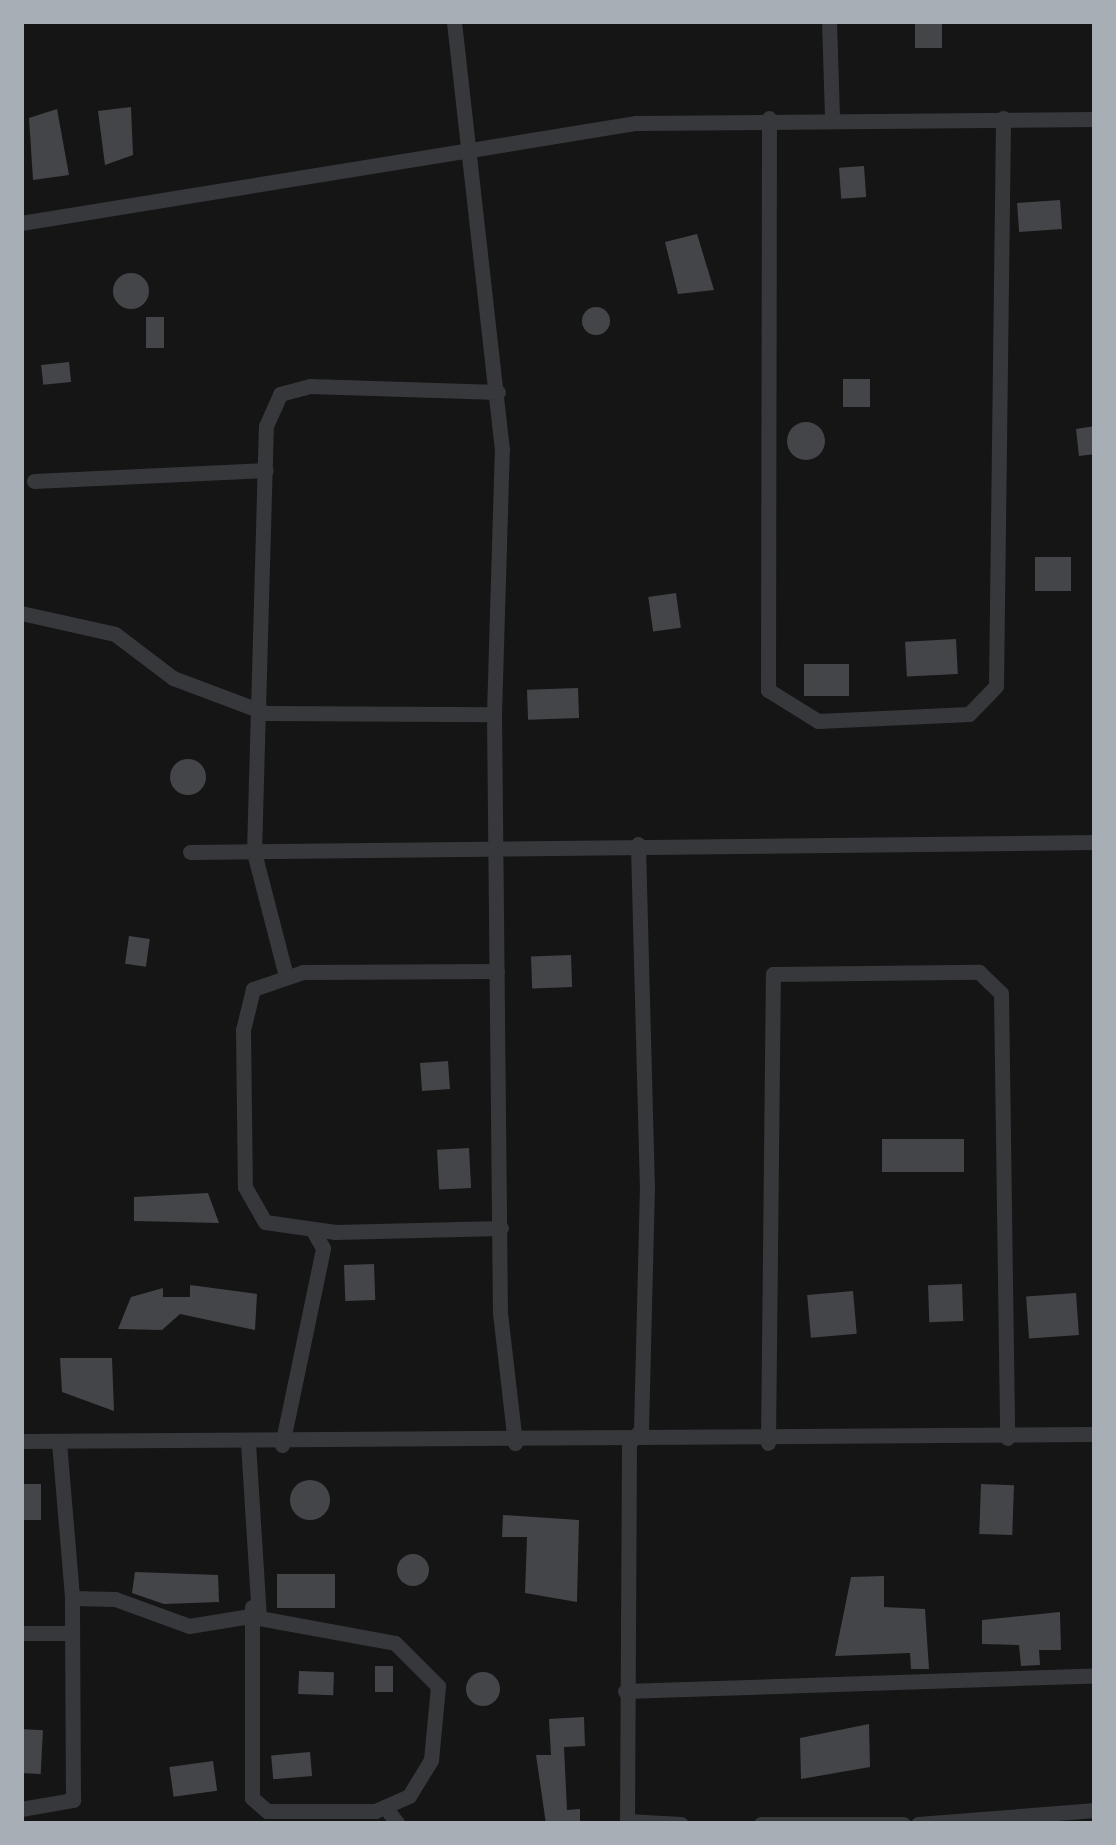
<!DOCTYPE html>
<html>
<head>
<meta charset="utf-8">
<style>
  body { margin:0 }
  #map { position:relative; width:1116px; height:1845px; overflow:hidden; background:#151516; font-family:"Work Sans",sans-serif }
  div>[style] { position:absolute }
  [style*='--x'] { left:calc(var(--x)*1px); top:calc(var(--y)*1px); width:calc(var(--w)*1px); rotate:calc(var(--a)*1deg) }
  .building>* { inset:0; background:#444549; transform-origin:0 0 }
  .round { border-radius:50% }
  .minor>* { height:15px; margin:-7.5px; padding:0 7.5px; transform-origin:7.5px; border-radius:7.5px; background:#36383b }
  span { translate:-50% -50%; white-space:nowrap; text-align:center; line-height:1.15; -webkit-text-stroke:9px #101011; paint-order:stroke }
  .frame { position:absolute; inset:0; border:24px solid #a8aeb5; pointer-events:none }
</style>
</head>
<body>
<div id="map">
  <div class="building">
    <div style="left:915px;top:21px;width:27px;height:27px"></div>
    <div style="clip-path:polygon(131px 107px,133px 155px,105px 165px,98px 111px)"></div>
    <div style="clip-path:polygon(57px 109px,69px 175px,33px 180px,29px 118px)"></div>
    <div style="left:864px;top:166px;width:31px;height:25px;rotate:86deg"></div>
    <div style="left:1060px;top:200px;width:29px;height:43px;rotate:86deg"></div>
    <div style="clip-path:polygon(697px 234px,714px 290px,678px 294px,665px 242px)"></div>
    <div class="round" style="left:113px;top:273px;width:36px;height:36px"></div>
    <div class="round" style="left:582px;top:307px;width:28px;height:28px"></div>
    <div style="left:146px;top:317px;width:18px;height:31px"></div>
    <div style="left:69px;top:362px;width:20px;height:28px;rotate:84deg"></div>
    <div style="left:843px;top:379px;width:27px;height:28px"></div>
    <div class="round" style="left:787px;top:422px;width:38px;height:38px"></div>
    <div style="clip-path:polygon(1095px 426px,1095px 454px,1079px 456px,1076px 429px)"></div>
    <div style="left:1071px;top:557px;width:34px;height:36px;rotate:90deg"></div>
    <div style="left:676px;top:593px;width:35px;height:28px;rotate:82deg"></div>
    <div style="left:956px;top:639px;width:35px;height:51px;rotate:87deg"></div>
    <div style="left:804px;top:664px;width:45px;height:32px"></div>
    <div style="left:578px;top:688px;width:30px;height:51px;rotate:88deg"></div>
    <div class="round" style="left:170px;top:759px;width:36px;height:36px"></div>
    <div style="left:129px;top:936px;width:21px;height:28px;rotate:8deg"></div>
    <div style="left:571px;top:955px;width:32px;height:40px;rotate:88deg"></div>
    <div style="left:448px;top:1061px;width:28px;height:28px;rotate:86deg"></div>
    <div style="left:882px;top:1139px;width:82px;height:33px"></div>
    <div style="left:469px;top:1148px;width:40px;height:32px;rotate:87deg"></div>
    <div style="clip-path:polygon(208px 1193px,219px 1223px,134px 1221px,134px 1197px)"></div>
    <div style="left:374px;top:1264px;width:36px;height:30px;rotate:88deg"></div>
    <div style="left:962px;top:1284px;width:37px;height:34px;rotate:88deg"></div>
    <div style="clip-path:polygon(190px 1285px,257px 1294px,255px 1330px,180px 1314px,162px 1330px,118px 1329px,131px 1297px,163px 1288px,163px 1297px,190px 1297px)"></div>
    <div style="left:853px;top:1291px;width:43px;height:46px;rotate:85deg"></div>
    <div style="left:1076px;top:1293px;width:42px;height:50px;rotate:86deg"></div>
    <div style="clip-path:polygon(60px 1358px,112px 1358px,114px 1411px,62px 1392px)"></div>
    <div class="round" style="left:290px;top:1480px;width:40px;height:40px"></div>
    <div style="left:21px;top:1484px;width:20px;height:36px"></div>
    <div style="left:981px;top:1484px;width:33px;height:50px;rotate:2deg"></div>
    <div style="clip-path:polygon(503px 1515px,579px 1520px,577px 1602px,525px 1593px,527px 1537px,502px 1537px)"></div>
    <div class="round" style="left:397px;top:1554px;width:32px;height:32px"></div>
    <div style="clip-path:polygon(135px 1572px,218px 1575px,219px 1602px,164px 1604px,132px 1593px)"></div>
    <div style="left:277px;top:1574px;width:58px;height:34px"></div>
    <div style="clip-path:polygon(884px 1576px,884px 1607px,925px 1609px,929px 1669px,911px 1669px,910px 1653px,835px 1656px,851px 1577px)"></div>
    <div style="clip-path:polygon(1060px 1612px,1061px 1650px,1039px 1650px,1040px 1665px,1021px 1666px,1019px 1645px,982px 1644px,982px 1620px)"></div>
    <div style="left:375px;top:1666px;width:18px;height:26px"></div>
    <div style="left:299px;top:1671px;width:35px;height:23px;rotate:2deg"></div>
    <div class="round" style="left:466px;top:1672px;width:34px;height:34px"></div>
    <div style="clip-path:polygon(584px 1717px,585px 1746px,564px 1747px,567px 1810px,580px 1809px,580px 1824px,546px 1824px,536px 1755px,551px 1755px,549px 1719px)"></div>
    <div style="clip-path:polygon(869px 1724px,870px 1767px,801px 1779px,800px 1738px)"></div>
    <div style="left:21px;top:1729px;width:22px;height:44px;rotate:3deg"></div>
    <div style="left:310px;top:1752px;width:24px;height:39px;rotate:85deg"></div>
    <div style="left:213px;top:1761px;width:30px;height:44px;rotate:82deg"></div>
  </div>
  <div class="minor">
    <div style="--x:829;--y:21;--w:95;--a:88.2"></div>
    <div style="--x:769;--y:118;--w:572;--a:90.1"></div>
    <div style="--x:768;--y:690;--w:59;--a:31.8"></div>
    <div style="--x:818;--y:721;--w:151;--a:-2.7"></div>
    <div style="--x:969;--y:714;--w:39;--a:-46"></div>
    <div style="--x:996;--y:686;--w:568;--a:-89.29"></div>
    <div style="--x:21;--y:223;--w:623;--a:-9.24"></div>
    <div style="--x:636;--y:123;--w:459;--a:-0.5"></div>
    <div style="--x:34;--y:481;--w:232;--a:-2.7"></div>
    <div style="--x:21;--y:613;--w:96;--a:12.6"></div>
    <div style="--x:115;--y:634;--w:73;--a:37.2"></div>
    <div style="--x:173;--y:678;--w:99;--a:20.6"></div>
    <div style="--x:266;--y:713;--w:228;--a:0.3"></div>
    <div style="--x:494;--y:714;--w:264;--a:-88.3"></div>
    <div style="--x:502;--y:450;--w:432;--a:-96.4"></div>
    <div style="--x:494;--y:714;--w:599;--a:89.43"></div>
    <div style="--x:500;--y:1313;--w:131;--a:83.4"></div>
    <div style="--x:190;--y:852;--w:905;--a:-0.63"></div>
    <div style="--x:497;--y:971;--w:194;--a:179.7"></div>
    <div style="--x:303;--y:972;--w:53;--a:161.2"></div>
    <div style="--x:253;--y:989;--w:42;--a:103.7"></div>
    <div style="--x:243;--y:1030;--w:157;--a:89.3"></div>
    <div style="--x:245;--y:1187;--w:40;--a:60.3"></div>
    <div style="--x:265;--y:1222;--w:71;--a:8.1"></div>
    <div style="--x:335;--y:1232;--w:166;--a:-1.4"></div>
    <div style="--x:286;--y:976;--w:128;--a:-104.5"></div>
    <div style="--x:254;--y:852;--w:426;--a:-88.4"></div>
    <div style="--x:266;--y:426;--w:35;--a:-66"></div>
    <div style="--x:280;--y:394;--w:31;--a:-15"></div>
    <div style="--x:310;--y:386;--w:188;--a:1.8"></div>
    <div style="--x:21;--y:1441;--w:1074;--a:-0.37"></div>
    <div style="--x:59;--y:1442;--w:157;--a:85.2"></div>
    <div style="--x:72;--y:1598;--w:43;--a:1.3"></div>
    <div style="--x:115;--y:1599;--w:79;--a:20"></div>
    <div style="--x:189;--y:1626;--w:62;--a:-9.3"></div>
    <div style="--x:248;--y:1443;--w:175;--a:86.4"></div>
    <div style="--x:259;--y:1618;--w:138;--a:10.4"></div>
    <div style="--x:395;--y:1643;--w:61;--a:45"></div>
    <div style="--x:438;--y:1686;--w:74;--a:95.4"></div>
    <div style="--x:431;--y:1760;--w:42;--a:121.4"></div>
    <div style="--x:409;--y:1796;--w:36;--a:156"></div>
    <div style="--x:376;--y:1811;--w:109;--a:180"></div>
    <div style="--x:267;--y:1811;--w:20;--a:-139"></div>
    <div style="--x:252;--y:1798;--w:191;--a:-90"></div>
    <div style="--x:768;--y:1443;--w:469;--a:-89.4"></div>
    <div style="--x:773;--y:974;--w:206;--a:-0.6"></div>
    <div style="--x:979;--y:972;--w:30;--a:44"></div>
    <div style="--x:1001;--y:993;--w:445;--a:89.2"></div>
    <div style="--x:282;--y:1445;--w:201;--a:-78.2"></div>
    <div style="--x:323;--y:1248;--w:22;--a:-120"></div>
    <div style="--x:21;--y:1633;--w:49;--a:0"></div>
    <div style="--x:625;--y:1691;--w:470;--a:-1.9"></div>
    <div style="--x:385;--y:1807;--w:21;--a:53"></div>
    <div style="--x:21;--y:1809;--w:53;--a:-9.8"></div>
    <div style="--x:73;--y:1800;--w:202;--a:-90.3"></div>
    <div style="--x:627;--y:1821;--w:54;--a:3.2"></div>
    <div style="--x:627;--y:1824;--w:381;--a:-89.7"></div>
    <div style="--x:629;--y:1443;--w:18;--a:-47"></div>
    <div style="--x:641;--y:1430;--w:240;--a:-88.6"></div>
    <div style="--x:647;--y:1190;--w:346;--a:-91.5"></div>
    <div style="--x:761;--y:1824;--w:142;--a:0"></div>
    <div style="--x:918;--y:1824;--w:178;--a:-4.5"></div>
  </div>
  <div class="frame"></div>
</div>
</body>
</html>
